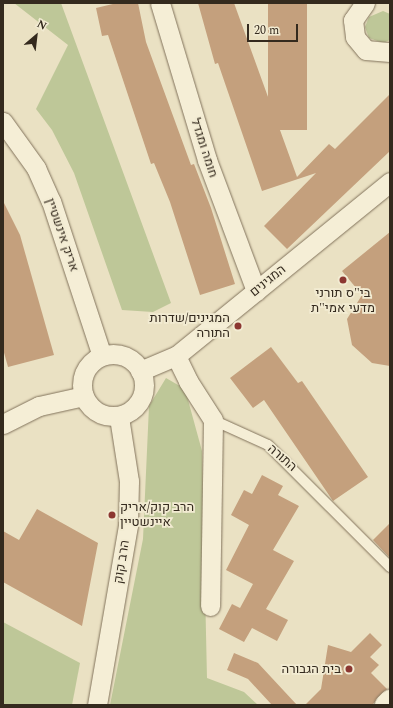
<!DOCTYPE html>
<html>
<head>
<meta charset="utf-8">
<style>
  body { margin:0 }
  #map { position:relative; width:393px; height:708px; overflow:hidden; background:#eae1c3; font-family:Spectral,Heebo,serif }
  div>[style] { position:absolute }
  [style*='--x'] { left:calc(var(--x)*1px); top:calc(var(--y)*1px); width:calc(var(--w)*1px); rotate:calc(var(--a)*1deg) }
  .green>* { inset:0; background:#bec798 }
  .building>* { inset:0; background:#c4a07d; transform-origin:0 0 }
  .roads { filter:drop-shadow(0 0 1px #82735c) drop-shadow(0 0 1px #82735c) }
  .service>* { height:10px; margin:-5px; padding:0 5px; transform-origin:5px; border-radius:5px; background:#f5eed6 }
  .minor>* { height:19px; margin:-9.5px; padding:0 9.5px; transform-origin:9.5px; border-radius:9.5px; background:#f5eed6 }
  .minor>.ring { margin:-9.5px; padding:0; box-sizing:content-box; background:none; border:19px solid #f5eed6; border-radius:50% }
  .secondary>* { height:22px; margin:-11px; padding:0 11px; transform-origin:11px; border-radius:11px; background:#f5eed6 }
  .dots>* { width:11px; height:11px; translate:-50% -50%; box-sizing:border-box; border:2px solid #f2ebd2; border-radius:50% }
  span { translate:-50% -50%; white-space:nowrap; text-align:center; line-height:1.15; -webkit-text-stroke:3.5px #f2ebd2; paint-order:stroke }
  .street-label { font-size:13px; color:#342a1e }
  .poi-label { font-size:13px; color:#342a1e }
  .right { translate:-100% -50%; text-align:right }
  .left { translate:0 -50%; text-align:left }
  .frame { position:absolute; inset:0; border:4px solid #342a1e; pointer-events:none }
  .north { position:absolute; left:16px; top:16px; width:40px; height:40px; -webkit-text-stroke:3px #f2ebd2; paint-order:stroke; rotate:28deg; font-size:11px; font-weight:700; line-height:16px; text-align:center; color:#342a1e }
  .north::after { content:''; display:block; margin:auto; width:14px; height:18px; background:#342a1e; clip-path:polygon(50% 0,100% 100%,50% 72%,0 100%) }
  .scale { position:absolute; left:247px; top:24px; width:51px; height:18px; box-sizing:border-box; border:2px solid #342a1e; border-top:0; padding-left:5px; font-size:12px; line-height:14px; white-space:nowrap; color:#342a1e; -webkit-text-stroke:3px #f2ebd2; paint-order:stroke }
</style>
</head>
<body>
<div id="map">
  <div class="green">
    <div style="clip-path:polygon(14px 3px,61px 3px,171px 303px,153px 312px,122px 310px,74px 173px,52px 130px,36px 109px,68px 45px)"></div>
    <div style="clip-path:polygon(383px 11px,390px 14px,390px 40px,383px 43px,369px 38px,365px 27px,369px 17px)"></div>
    <div style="clip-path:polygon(166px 378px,185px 389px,202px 451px,207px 678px,244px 692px,258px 705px,110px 705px,143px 539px,149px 406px)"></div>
    <div style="clip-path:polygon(3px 622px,80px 663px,72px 705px,3px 705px)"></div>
  </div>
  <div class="building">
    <div style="clip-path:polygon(117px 3px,138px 3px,146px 42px,191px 165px,194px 164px,211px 208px,235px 284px,200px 295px,170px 202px,154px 163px,151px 164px,108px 35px,102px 36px,96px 8px)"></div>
    <div style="clip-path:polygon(198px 3px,234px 3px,297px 177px,329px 144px,335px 149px,390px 94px,390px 151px,287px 249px,264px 226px,316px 173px,262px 191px,218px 63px,215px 64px)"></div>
    <div style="left:268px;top:3px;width:39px;height:127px"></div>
    <div style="clip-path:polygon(3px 201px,20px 235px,54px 355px,8px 367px,3px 349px)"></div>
    <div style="clip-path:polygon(390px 232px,390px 366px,372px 363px,352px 345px,347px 319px,362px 295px,342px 271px)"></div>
    <div style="clip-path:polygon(271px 347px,298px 383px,302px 381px,368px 477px,333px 501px,264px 400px,253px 408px,230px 378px)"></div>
    <div style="clip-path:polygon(262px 475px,283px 486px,278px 495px,299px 506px,273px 550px,294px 561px,266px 609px,288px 620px,277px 641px,252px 628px,244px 642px,219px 629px,232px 604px,240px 608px,253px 584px,226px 570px,249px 525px,231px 515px,244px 490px,252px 494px)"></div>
    <div style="clip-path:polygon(37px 509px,98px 543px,82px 626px,3px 582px,3px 531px,19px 540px)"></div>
    <div style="clip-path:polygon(390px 523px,390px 558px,373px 540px)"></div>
    <div style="clip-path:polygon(370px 633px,382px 645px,370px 657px,379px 665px,371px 673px,387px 689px,372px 705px,305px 705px,321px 689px,328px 645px,351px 652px)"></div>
    <div style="clip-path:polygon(234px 653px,258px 663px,297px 705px,272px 705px,248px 679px,227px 670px)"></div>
  </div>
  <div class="roads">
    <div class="service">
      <div style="--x:213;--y:420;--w:60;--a:24.4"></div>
      <div style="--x:268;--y:445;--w:173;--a:45"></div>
    </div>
    <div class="minor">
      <div style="--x:160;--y:3;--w:164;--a:73.3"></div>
      <div style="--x:207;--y:160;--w:140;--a:69.5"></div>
      <div style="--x:365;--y:3;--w:21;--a:125"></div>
      <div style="--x:353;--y:20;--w:17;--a:83"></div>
      <div style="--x:355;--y:37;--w:17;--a:50"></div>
      <div style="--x:366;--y:50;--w:24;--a:5"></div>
      <div style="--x:3;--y:122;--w:57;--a:54.3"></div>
      <div style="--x:36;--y:168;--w:36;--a:66"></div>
      <div style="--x:51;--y:201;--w:163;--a:71.8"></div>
      <div class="ring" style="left:82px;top:354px;width:43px;height:43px"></div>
      <div style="--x:176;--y:356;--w:28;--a:64"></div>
      <div style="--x:188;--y:381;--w:46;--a:57.3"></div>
      <div style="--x:213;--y:420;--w:186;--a:90.9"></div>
      <div style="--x:140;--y:371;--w:39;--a:-23"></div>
      <div style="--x:176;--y:356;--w:276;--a:-39.1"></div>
      <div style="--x:3;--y:424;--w:40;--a:-26.6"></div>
      <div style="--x:39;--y:406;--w:46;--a:-12.5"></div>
      <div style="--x:97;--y:705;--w:183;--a:-80.2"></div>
      <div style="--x:128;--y:525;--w:44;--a:-88.7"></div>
      <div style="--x:129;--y:481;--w:65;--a:-98.9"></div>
    </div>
    <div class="secondary">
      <div style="--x:386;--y:705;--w:6;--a:-45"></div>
    </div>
  </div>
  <div class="dots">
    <div style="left:343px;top:280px;background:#8c3731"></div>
    <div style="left:238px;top:326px;background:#8c3731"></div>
    <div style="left:112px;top:515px;background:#8c3731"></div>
    <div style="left:349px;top:669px;background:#8c3731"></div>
  </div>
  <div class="street-label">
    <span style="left:204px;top:148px;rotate:72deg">חומה ומגדל</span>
    <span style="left:62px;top:235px;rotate:71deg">אריק אינשטיין</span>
    <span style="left:268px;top:281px;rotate:-39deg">המגינים</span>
    <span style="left:282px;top:458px;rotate:41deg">התורה</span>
    <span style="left:122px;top:562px;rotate:-81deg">הרב קוק</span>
  </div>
  <div class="poi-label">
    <span style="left:343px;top:301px">בי"ס תורני<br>מדעי אמי"ת</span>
    <span class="right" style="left:230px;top:326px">המגינים/שדרות<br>התורה</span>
    <span class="left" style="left:120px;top:515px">הרב קוק/אריק<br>איינשטיין</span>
    <span class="right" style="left:341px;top:669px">בית הגבורה</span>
  </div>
  <div class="frame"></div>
  <div class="north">N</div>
  <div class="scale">20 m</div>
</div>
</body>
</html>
